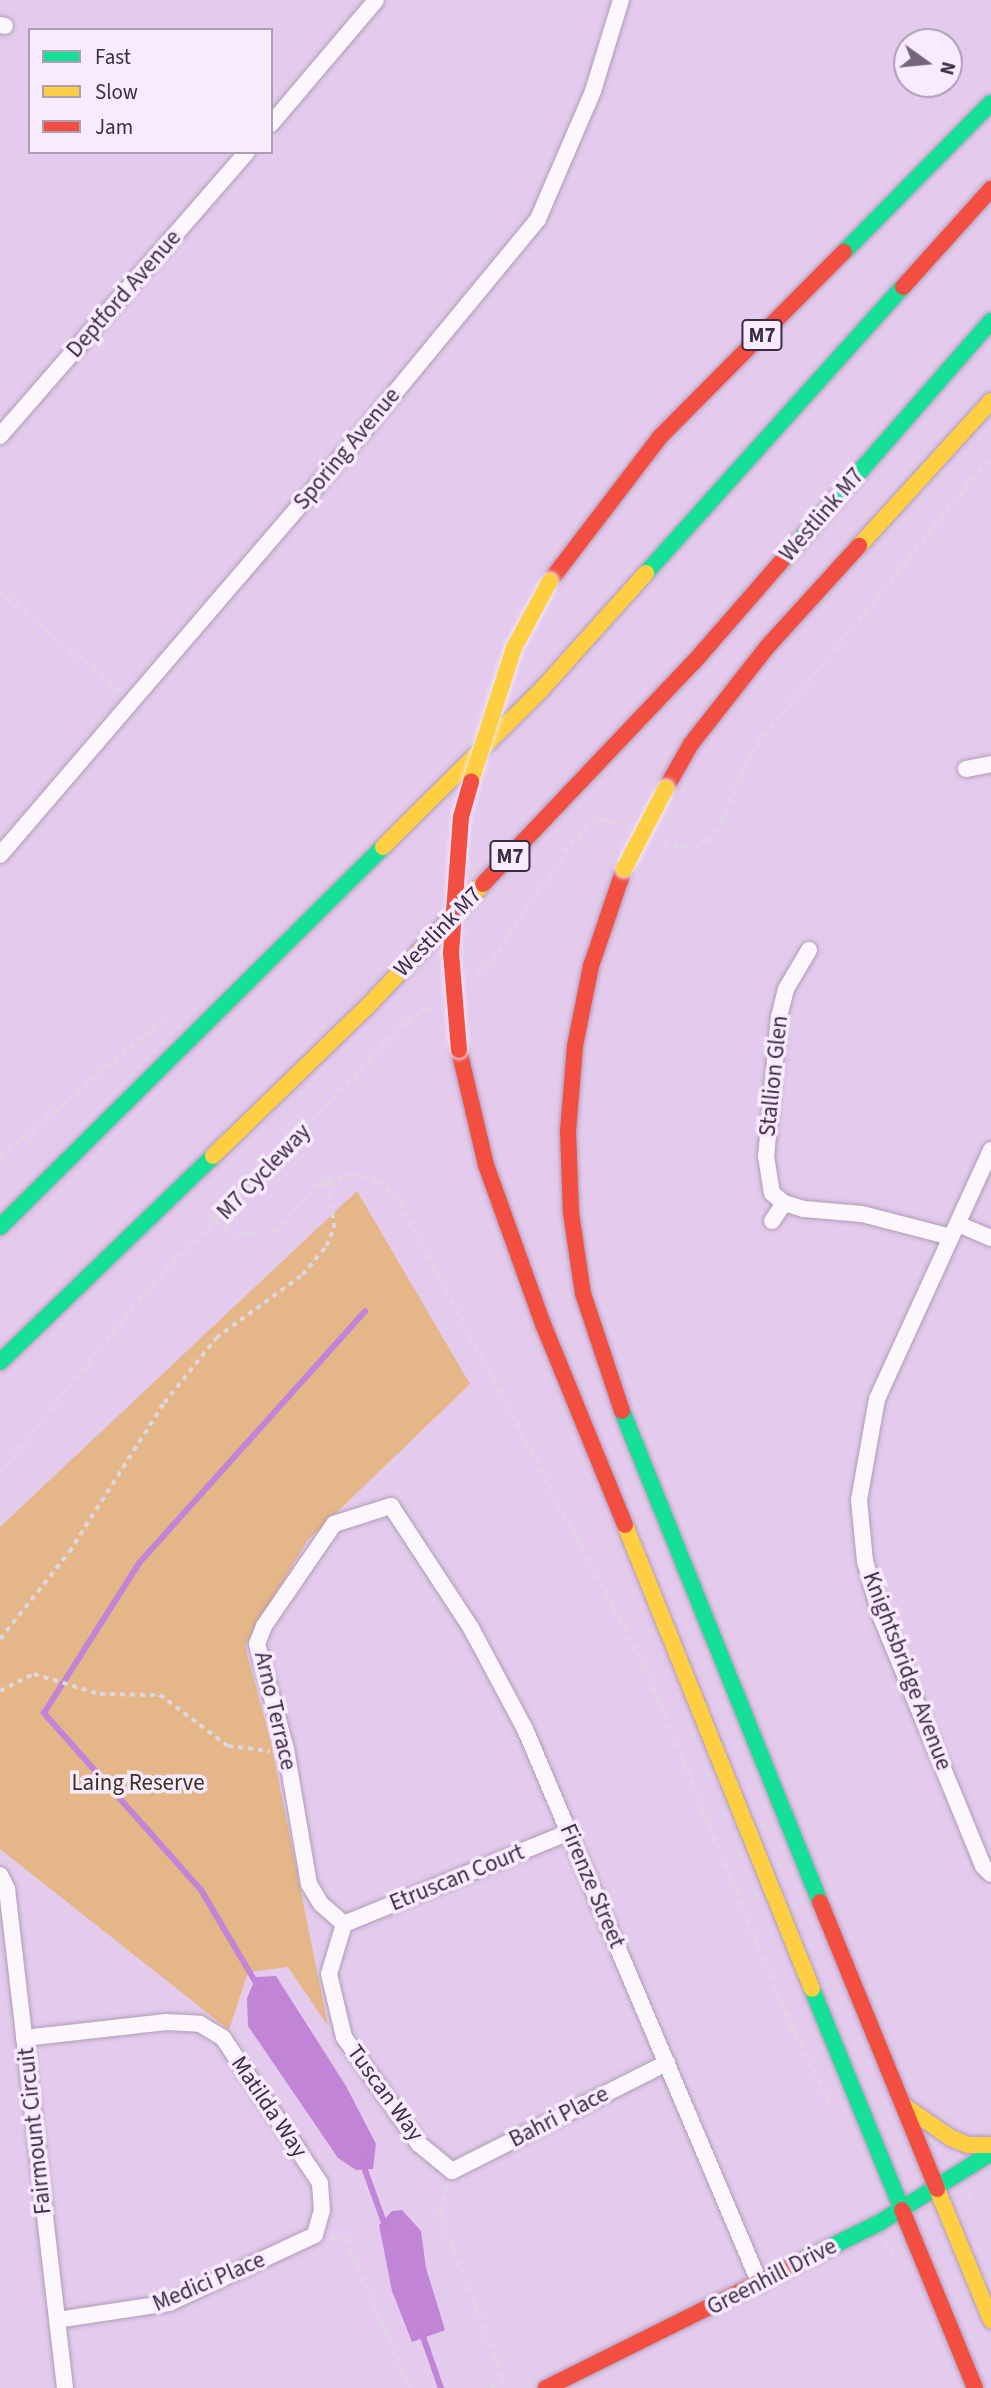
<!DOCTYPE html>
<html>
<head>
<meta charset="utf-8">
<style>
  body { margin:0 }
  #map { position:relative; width:991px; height:2388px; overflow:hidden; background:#e4cbed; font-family:"Source Sans 3",sans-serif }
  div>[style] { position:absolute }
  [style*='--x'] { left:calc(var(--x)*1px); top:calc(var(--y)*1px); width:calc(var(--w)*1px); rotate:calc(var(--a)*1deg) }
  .green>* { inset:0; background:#e5b687 }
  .water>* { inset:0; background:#c184d7 }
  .stream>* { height:6px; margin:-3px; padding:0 3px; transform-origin:3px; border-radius:3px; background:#c184d7 }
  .path>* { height:3.5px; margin-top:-1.75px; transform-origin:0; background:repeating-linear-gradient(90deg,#ded6e1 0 5px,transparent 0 10px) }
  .roads { filter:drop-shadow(0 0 2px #b09db7) drop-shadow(0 0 2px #b09db7) }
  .street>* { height:16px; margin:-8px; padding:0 8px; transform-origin:8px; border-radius:8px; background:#fbf7fc }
  .fast>* { height:16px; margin:-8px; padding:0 8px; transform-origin:8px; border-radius:8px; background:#16e098 }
  .slow>* { height:16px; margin:-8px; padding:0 8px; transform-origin:8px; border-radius:8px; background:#ffcf43 }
  .jam>* { height:16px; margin:-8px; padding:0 8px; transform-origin:8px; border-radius:8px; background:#f24e42 }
  .bridges { filter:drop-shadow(0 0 2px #f3e8f7) drop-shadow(0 0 2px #f3e8f7) }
  .slow-bridge>* { height:16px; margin:-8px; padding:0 8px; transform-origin:8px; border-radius:8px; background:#ffcf43 }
  .jam-bridge>* { height:16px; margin:-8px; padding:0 8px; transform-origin:8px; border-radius:8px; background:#f24e42 }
  span { translate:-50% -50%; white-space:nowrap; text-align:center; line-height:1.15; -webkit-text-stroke:7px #f9ebff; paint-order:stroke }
  .shield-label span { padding:2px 5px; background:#f9ebff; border:2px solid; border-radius:5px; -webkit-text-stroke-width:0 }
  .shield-label { font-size:21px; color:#3d2b44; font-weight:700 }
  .street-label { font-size:23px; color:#3d2b44 }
  .park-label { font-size:23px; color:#3e301b }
  .legend { position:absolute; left:28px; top:28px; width:245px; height:126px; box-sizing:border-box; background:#f9ebff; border:2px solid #ae9eb4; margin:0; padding:9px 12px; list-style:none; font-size:21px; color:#3d2b44 }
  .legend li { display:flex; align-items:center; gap:14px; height:35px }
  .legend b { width:35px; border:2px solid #ae9eb4 }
  .north { position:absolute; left:893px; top:28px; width:70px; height:70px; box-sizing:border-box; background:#f9ebff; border:2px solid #ae9eb4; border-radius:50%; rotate:105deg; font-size:19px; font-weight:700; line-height:28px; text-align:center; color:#3d2b44 }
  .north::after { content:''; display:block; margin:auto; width:24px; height:32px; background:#77637f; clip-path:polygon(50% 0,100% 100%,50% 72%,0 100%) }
</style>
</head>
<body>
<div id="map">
  <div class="green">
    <div style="clip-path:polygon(357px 1191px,470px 1384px,307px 1541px,245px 1646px,271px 1743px,328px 2026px,288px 1967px,248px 1972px,229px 2030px,0 1849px,0 1527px)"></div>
  </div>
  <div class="water">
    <div style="clip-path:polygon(276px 1976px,346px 2086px,376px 2144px,373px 2169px,356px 2170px,338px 2158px,248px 2026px,247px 1998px,256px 1977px)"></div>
    <div style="clip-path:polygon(402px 2210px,421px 2231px,426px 2268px,445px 2330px,412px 2342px,392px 2291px,379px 2225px,392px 2211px)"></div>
  </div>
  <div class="stream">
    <div style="--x:259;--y:1988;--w:114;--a:-120.6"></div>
    <div style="--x:201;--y:1890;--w:237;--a:-131.6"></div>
    <div style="--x:44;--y:1713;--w:179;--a:-57.6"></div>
    <div style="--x:140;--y:1562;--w:337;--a:-48.1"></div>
    <div style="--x:362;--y:2162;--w:70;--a:70"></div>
    <div style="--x:421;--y:2331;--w:60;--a:70.7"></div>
  </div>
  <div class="path">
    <div style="--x:0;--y:592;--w:156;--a:39.5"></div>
    <div style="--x:663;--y:844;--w:32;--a:9"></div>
    <div style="--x:695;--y:849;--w:15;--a:-37"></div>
    <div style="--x:707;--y:840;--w:23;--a:-52"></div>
    <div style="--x:721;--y:822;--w:76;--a:-66.8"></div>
    <div style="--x:751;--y:752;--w:380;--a:-50.9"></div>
    <div style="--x:477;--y:976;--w:22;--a:-43"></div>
    <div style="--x:493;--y:961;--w:140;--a:-56.7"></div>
    <div style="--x:570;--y:844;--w:28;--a:-45"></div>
    <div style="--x:590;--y:824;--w:12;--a:-20"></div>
    <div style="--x:601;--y:820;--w:21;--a:11"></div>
    <div style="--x:0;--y:1158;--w:213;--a:-40.4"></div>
    <div style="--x:216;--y:1222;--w:19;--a:36"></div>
    <div style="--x:231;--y:1233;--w:43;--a:-1.3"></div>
    <div style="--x:274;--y:1232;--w:64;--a:-46.9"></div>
    <div style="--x:318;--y:1185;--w:36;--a:-18"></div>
    <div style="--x:352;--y:1174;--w:28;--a:15"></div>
    <div style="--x:379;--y:1181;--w:30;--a:46"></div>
    <div style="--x:400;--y:1203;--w:527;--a:62.17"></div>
    <div style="--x:646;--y:1669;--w:385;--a:67.9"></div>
    <div style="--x:791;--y:2026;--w:85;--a:62.8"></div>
    <div style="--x:0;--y:1473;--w:221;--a:-51.4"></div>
    <div style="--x:138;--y:1300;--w:388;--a:-46"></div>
    <div style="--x:407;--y:1021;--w:30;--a:-33"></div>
    <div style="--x:0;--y:1639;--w:111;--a:-51.6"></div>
    <div style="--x:69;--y:1552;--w:177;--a:-57.5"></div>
    <div style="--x:164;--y:1403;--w:83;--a:-51.3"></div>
    <div style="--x:216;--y:1338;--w:107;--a:-36.2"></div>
    <div style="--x:302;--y:1275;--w:38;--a:-50"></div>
    <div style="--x:326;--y:1246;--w:20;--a:-66"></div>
    <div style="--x:334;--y:1228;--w:49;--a:-98.3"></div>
    <div style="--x:0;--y:1691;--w:38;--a:-27"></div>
    <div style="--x:34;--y:1674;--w:69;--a:16.9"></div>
    <div style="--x:100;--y:1694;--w:60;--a:1"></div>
    <div style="--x:160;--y:1695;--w:85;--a:36.9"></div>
    <div style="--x:228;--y:1746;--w:42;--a:6.8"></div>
    <div style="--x:447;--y:2187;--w:27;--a:105"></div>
    <div style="--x:440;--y:2213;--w:180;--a:69.1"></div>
    <div style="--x:504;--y:2381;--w:16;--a:153"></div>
    <div style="--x:969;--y:2192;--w:12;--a:59"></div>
    <div style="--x:331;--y:2237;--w:15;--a:8"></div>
    <div style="--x:346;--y:2239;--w:162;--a:66.8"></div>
    <div style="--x:886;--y:2241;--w:24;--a:62"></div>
  </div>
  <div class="roads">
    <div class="street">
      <div style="--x:0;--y:25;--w:5;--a:11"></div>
      <div style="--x:271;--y:124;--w:162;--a:-49.7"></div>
      <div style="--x:0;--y:436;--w:376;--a:-49"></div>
      <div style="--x:966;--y:769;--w:25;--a:-11"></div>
      <div style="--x:0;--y:855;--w:547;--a:-49.38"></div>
      <div style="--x:356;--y:440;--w:286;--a:-50.5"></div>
      <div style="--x:538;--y:219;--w:139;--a:-66.7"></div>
      <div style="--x:593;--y:91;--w:95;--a:-72.9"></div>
      <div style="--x:809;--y:950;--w:45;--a:120.5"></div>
      <div style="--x:786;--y:989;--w:29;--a:104"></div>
      <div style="--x:779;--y:1017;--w:140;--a:95.3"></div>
      <div style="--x:766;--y:1156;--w:37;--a:81"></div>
      <div style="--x:772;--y:1193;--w:16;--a:40"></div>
      <div style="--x:784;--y:1203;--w:21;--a:17"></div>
      <div style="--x:804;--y:1209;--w:58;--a:4.9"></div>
      <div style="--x:862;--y:1214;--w:92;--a:14.5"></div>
      <div style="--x:991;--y:1150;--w:274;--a:114.6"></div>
      <div style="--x:877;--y:1399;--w:103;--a:100.1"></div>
      <div style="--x:859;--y:1500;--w:61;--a:84.4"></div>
      <div style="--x:865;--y:1561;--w:58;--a:74.1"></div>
      <div style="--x:881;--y:1617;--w:269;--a:67.7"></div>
      <div style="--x:983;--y:1866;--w:11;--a:45"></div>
      <div style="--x:772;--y:1221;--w:22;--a:-56"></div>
      <div style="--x:958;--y:1224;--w:36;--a:23"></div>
      <div style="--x:0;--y:1875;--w:16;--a:63"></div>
      <div style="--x:7;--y:1889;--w:502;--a:83.37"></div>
      <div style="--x:344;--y:1924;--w:30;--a:-139"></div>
      <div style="--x:321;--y:1904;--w:23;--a:-121"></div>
      <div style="--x:309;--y:1884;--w:137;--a:-99.7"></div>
      <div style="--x:286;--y:1749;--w:109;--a:-105.4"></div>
      <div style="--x:257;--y:1644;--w:19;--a:-69"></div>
      <div style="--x:264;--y:1626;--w:124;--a:-55.5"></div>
      <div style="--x:334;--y:1524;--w:60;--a:-17.5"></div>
      <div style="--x:391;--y:1506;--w:146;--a:56.7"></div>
      <div style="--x:471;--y:1628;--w:115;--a:61.9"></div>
      <div style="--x:525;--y:1729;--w:603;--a:67.05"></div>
      <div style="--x:344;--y:1924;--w:52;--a:106.7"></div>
      <div style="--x:329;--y:1974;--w:65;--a:76.6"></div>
      <div style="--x:344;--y:2037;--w:131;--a:55"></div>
      <div style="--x:419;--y:2144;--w:43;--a:39.3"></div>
      <div style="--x:452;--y:2171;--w:241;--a:-26.7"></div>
      <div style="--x:344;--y:1924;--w:243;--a:-22.2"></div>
      <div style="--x:24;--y:2038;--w:143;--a:-6.4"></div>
      <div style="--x:166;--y:2022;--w:34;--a:3"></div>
      <div style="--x:200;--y:2024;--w:27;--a:31"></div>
      <div style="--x:223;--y:2038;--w:174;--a:56.2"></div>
      <div style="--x:320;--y:2183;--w:27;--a:86"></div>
      <div style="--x:322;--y:2210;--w:26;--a:106"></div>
      <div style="--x:315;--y:2235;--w:161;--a:155"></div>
      <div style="--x:169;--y:2303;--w:113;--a:171.4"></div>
    </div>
    <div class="fast">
      <div style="--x:844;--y:252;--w:209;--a:-45.4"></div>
      <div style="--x:781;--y:562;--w:320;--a:-48.9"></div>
      <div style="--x:646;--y:573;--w:385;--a:-48.1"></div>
      <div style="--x:0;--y:1227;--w:540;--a:-44.77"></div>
      <div style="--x:0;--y:1362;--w:296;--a:-44"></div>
      <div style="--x:622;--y:1411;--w:529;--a:68.04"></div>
      <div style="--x:812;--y:1989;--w:239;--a:67.8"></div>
      <div style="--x:792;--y:2266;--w:97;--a:-26.3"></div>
      <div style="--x:879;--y:2223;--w:132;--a:-32"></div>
    </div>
    <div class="slow">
      <div style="--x:859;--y:546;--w:196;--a:-47.7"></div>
      <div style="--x:383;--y:847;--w:224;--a:-44.8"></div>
      <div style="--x:542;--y:689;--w:156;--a:-48.1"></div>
      <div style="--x:213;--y:1156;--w:214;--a:-44.1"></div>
      <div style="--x:367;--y:1007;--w:169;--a:-46.7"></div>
      <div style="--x:625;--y:1525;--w:500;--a:68.05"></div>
      <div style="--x:903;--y:2105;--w:58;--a:34.5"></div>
      <div style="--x:951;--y:2138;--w:18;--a:22"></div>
      <div style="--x:968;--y:2145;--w:23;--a:0"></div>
      <div style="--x:937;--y:2189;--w:142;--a:67.6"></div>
    </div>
    <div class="jam">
      <div style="--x:903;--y:287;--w:132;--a:-48.1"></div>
      <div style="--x:550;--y:581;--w:181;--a:-52.6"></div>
      <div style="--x:660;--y:437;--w:261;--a:-45.2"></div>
      <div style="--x:666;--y:788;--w:51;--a:-60.4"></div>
      <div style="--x:691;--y:744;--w:123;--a:-51.9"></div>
      <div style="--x:767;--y:647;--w:137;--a:-47.7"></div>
      <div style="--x:483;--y:884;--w:306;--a:-46.5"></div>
      <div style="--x:694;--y:662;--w:133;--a:-49"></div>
      <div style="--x:459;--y:1050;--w:118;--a:76.8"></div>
      <div style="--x:486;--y:1165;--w:169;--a:70.3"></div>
      <div style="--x:543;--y:1324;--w:217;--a:67.8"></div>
      <div style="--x:622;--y:1411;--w:123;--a:-108.4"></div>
      <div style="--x:583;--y:1294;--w:82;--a:-98.4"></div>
      <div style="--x:571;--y:1213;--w:82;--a:-92.1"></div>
      <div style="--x:568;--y:1131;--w:85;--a:-85.3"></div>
      <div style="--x:575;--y:1046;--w:82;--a:-78.7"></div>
      <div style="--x:591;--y:966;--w:102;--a:-71.2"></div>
      <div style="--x:820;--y:1902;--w:310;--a:67.8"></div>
      <div style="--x:902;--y:2210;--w:192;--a:67.7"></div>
      <div style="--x:546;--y:2388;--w:275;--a:-26.4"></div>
    </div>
  </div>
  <div class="bridges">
    <div class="slow-bridge">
      <div style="--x:471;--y:781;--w:140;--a:-72.1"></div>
      <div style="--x:514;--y:648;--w:76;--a:-61.8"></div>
      <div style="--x:624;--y:869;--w:91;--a:-62.6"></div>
    </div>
    <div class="jam-bridge">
      <div style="--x:459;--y:1050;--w:97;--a:-94.7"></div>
      <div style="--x:451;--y:953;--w:136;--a:-85.8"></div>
      <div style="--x:461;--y:817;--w:37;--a:-74"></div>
    </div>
  </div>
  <div class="shield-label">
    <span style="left:762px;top:335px">M7</span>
    <span style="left:510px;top:856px">M7</span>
  </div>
  <div class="street-label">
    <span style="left:124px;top:294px;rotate:-49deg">Deptford Avenue</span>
    <span style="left:347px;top:449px;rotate:-50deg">Sporing Avenue</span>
    <span style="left:822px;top:515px;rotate:-49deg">Westlink M7</span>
    <span style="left:438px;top:932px;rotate:-46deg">Westlink M7</span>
    <span style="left:774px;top:1076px;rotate:-84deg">Stallion Glen</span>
    <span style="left:264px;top:1172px;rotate:-46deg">M7 Cycleway</span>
    <span style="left:907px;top:1671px;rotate:69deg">Knightsbridge Avenue</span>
    <span style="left:275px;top:1711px;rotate:77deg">Arno Terrace</span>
    <span style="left:457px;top:1878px;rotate:-22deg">Etruscan Court</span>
    <span style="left:592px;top:1886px;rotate:67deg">Firenze Street</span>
    <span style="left:385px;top:2093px;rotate:54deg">Tuscan Way</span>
    <span style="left:269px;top:2107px;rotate:56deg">Matilda Way</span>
    <span style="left:559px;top:2117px;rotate:-27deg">Bahri Place</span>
    <span style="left:35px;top:2131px;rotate:-96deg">Fairmount Circuit</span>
    <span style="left:772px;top:2277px;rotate:-27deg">Greenhill Drive</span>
    <span style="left:209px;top:2282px;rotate:-23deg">Medici Place</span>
  </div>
  <div class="park-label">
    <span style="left:138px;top:1783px">Laing Reserve</span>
  </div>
  <ul class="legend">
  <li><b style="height:9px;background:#16e098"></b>Fast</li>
  <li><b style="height:9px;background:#ffcf43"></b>Slow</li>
  <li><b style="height:9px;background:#f24e42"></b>Jam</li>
  </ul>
  <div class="north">N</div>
</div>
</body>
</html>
